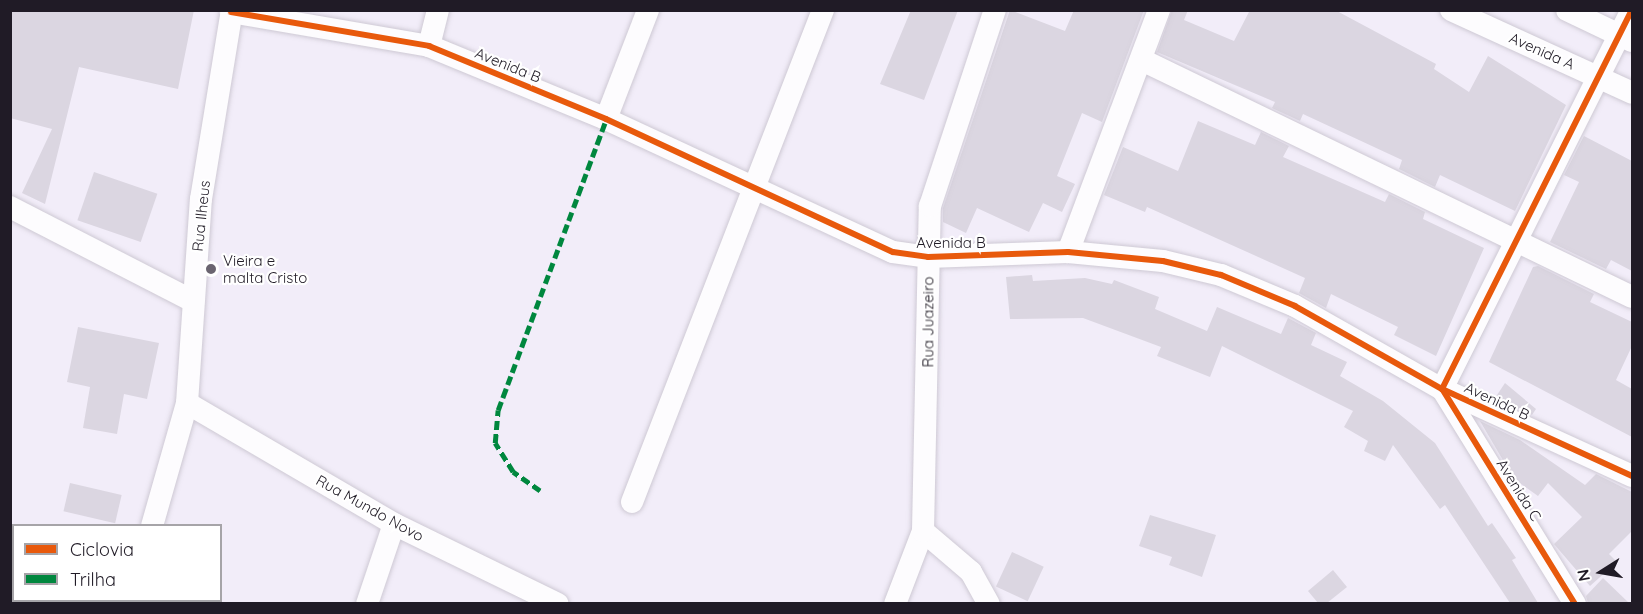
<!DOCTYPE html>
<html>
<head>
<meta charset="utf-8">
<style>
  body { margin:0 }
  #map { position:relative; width:1643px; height:614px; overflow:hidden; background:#f2edf9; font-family:Quicksand,sans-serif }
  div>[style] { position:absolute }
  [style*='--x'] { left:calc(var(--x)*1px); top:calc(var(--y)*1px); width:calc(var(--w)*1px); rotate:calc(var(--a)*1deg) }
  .building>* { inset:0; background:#dbd6e1; transform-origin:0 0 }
  .roads { filter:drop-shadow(0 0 2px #cec9d4) drop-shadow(0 0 2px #cec9d4) }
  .minor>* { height:22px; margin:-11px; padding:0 11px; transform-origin:11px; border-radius:11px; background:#fdfcfe }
  .quiet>* { height:4.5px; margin-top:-2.25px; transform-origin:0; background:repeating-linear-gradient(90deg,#00873e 0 9px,transparent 0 13.5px) }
  .cycleway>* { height:6px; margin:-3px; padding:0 3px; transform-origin:3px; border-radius:3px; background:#e8590c }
  .dots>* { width:16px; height:16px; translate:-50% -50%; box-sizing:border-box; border:3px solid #fff; border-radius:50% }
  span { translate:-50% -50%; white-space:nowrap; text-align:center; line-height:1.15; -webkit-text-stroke:4.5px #fff; paint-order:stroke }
  .street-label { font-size:15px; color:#201b26 }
  .poi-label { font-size:15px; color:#201b26 }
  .left { translate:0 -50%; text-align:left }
  .frame { position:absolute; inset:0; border:12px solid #201b26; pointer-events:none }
  .legend { position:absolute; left:12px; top:524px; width:210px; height:78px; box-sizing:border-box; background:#fff; border:2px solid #a6a4a8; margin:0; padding:8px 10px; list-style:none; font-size:18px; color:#201b26 }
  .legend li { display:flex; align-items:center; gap:12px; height:30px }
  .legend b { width:30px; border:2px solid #a6a4a8 }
  .north { position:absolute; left:1571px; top:542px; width:60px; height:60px; -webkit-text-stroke:4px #fff; paint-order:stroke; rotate:259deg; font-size:16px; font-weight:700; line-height:24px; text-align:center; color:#201b26 }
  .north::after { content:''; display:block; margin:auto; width:21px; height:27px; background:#201b26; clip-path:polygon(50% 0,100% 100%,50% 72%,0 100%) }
</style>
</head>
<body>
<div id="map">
  <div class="building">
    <div style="clip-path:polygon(10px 10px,194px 10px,178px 89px,79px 67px,45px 204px,22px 193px,52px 129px,10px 118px)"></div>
    <div style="clip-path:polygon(911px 10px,958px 10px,924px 100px,880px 84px)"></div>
    <div style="clip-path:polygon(1010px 10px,1065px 31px,1074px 10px,1144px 10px,1102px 122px,1082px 113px,1057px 176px,1075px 184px,1062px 212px,1043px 203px,1029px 232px,977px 208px,966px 233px,943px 222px,943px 208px)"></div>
    <div style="clip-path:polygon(1172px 10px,1188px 10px,1184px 20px,1234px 41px,1250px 10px,1335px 10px,1436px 64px,1434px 69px,1469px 92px,1488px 56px,1566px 105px,1515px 211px,1440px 175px,1435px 187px,1399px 169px,1402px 160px,1303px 114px,1300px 121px,1272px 108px,1275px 102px,1157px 52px)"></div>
    <div style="clip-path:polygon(1198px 121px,1255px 145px,1261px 132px,1289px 146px,1283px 157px,1385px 202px,1389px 194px,1425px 212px,1423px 219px,1484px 248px,1436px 356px,1394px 335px,1398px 327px,1331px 294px,1326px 308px,1299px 293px,1305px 278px,1147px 207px,1145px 212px,1104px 195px,1123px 147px,1178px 171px)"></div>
    <div style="clip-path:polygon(1584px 136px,1632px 161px,1632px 271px,1611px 260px,1606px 269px,1550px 242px,1579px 182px,1564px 175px)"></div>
    <div style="left:94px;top:172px;width:67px;height:51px;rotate:19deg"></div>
    <div style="clip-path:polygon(1538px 266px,1594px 294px,1590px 302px,1632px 322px,1632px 346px,1616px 380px,1632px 389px,1632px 437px,1489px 362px,1533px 267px)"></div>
    <div style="clip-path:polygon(1032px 275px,1033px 281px,1085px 278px,1112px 284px,1114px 280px,1159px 297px,1155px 309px,1207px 331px,1217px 307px,1281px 334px,1288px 318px,1316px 333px,1311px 345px,1347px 362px,1340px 376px,1383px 401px,1435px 443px,1488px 526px,1492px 523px,1516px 558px,1512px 560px,1538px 603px,1510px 603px,1445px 505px,1440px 509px,1393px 445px,1385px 461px,1364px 451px,1368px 441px,1344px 427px,1353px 411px,1222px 346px,1210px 377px,1157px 356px,1161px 347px,1083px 318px,1010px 319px,1006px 277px)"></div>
    <div style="clip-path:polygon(78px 327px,159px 343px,147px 399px,124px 394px,117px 434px,83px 428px,90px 387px,67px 382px)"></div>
    <div style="clip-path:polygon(1505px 383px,1536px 409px,1532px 415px,1495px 398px)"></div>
    <div style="clip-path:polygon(1480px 421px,1520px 440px,1585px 485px,1596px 474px,1632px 492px,1632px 531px,1609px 554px,1617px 562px,1590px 586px,1554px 544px,1582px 517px,1548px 483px,1538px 496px,1514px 479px)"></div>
    <div style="left:70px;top:483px;width:53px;height:29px;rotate:13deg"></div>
    <div style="clip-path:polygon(1150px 515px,1216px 535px,1202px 577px,1169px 565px,1172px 557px,1139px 546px)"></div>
    <div style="left:1012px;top:552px;width:35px;height:38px;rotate:25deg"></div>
    <div style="clip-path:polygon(1333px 570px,1347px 587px,1327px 603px,1318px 603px,1308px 591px)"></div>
    <div style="clip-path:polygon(1603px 578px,1629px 603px,1588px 603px,1586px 596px)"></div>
  </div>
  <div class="roads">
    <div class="minor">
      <div style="--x:1451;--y:10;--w:199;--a:24.6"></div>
      <div style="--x:1567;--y:10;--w:72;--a:25.5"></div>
      <div style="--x:231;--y:12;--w:201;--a:9.7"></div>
      <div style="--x:429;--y:46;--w:191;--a:22.4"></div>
      <div style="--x:606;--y:119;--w:316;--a:24.9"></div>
      <div style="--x:893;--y:252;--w:35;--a:8"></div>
      <div style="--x:928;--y:257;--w:140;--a:-2"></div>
      <div style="--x:1068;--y:252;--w:95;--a:5.4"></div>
      <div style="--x:1163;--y:261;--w:60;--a:13.6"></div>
      <div style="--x:1221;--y:275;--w:80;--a:22.7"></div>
      <div style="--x:1295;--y:306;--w:169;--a:29.5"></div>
      <div style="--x:1442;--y:389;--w:209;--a:24.6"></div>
      <div style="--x:429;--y:46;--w:37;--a:-76"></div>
      <div style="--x:1142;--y:60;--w:544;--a:25.81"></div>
      <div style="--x:606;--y:119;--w:117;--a:-68.9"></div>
      <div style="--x:10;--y:207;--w:206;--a:27.2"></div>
      <div style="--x:1068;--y:252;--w:259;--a:-69.4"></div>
      <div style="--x:187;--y:403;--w:240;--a:30.3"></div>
      <div style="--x:394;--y:524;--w:182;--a:26"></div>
      <div style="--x:632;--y:502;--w:528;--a:-68.78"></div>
      <div style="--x:152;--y:526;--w:128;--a:-74.1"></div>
      <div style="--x:187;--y:403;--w:204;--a:-86.1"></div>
      <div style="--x:201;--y:199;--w:192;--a:-80.7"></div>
      <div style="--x:923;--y:531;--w:63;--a:40.5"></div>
      <div style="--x:971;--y:572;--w:37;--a:61"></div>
      <div style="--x:130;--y:604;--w:4;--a:-76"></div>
      <div style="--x:367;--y:604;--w:84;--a:-71.4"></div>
      <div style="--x:895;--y:604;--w:78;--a:-69"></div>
      <div style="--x:923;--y:531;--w:325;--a:-88.8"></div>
      <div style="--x:930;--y:206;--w:206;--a:-71.7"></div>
      <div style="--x:1575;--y:604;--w:253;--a:-121.7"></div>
      <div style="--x:1442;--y:389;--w:424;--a:-63.4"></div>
    </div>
  </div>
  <div class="quiet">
    <div style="--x:540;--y:491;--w:33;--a:-145"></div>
    <div style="--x:513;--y:472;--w:34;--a:-122"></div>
    <div style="--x:495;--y:443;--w:33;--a:-85"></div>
    <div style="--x:498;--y:410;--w:310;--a:-69.6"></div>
  </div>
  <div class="cycleway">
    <div style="--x:231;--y:12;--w:201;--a:9.7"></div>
    <div style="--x:429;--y:46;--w:191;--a:22.4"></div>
    <div style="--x:606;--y:119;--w:316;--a:24.9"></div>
    <div style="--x:893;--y:252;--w:35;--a:8"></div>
    <div style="--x:928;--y:257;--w:140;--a:-2"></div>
    <div style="--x:1068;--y:252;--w:95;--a:5.4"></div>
    <div style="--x:1163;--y:261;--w:60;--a:13.6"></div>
    <div style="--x:1221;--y:275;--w:80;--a:22.7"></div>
    <div style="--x:1295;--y:306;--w:169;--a:29.5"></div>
    <div style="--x:1442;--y:389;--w:209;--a:24.6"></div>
    <div style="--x:1575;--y:604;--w:253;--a:-121.7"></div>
    <div style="--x:1442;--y:389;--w:424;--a:-63.4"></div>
  </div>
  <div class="dots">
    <div style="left:211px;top:269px;background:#6a6470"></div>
  </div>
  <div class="street-label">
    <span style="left:1542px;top:51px;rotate:24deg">Avenida A</span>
    <span style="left:508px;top:65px;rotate:22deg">Avenida B</span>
    <span style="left:201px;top:216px;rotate:-84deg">Rua Ilheus</span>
    <span style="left:951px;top:243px">Avenida B</span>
    <span style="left:928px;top:322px;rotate:-90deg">Rua Juazeiro</span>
    <span style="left:1497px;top:401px;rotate:25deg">Avenida B</span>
    <span style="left:1519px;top:490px;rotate:58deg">Avenida C</span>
    <span style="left:370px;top:508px;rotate:29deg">Rua Mundo Novo</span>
  </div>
  <div class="poi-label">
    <span class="left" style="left:223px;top:269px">Vieira e<br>malta Cristo</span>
  </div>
  <div class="frame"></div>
  <ul class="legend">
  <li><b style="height:8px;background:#e8590c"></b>Ciclovia</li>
  <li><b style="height:8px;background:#00873e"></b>Trilha</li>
  </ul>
  <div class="north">N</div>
</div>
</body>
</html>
